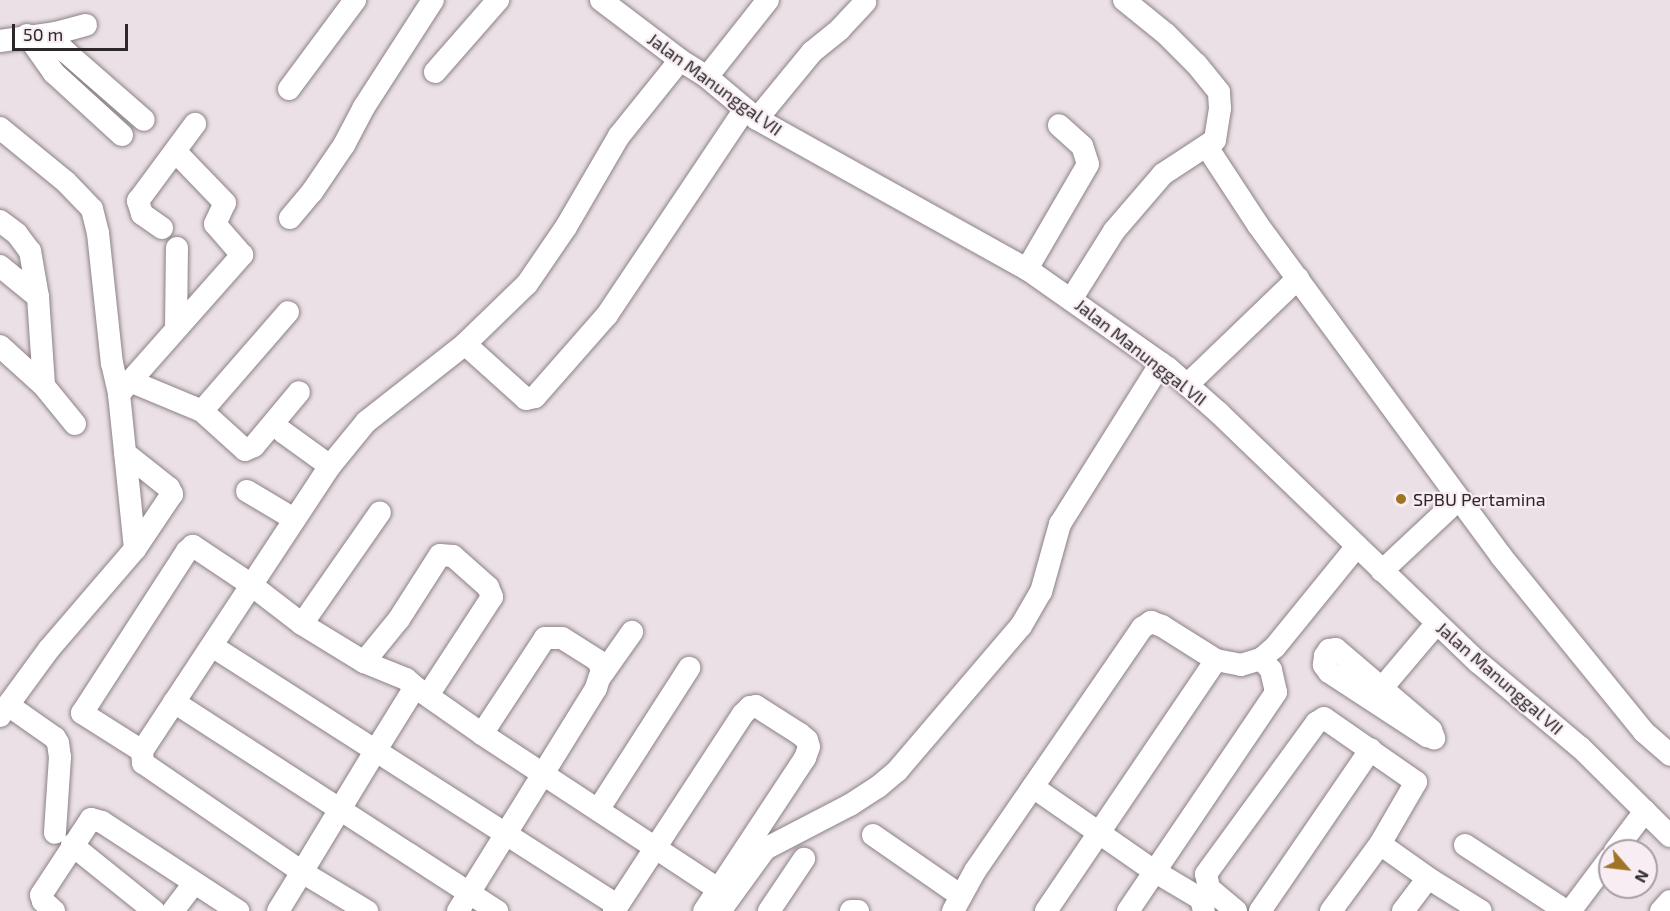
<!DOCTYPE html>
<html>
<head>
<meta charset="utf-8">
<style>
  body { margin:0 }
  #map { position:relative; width:1670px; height:911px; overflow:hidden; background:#ebe0e6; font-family:"Exo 2",sans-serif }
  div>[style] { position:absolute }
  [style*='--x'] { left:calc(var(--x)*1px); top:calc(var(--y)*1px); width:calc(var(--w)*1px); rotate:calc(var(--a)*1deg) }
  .roads { filter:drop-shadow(0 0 2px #8b8187) drop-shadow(0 0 2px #8b8187) }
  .minor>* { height:22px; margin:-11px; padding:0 11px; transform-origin:11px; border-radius:11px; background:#fff }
  .dots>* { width:16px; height:16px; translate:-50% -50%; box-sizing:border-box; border:3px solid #f8edf3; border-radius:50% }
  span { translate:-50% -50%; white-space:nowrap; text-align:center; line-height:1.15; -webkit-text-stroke:4.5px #f8edf3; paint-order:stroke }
  .street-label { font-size:18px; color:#2c282a }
  .poi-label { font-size:18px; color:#2c282a }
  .left { translate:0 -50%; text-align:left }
  .north { position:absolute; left:1598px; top:839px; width:60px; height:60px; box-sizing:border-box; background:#f8edf3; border:2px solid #a69ea3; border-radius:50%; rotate:118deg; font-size:16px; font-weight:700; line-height:24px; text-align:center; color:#2c282a }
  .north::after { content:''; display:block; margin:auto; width:21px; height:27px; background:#9f7525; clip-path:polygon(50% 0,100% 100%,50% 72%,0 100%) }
  .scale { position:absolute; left:12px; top:24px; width:116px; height:27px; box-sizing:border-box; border:3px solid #2c282a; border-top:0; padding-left:8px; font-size:18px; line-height:21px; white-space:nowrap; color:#2c282a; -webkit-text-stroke:4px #f8edf3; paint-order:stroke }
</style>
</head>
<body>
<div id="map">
  <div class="roads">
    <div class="minor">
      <div style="--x:601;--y:0;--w:99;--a:37.2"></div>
      <div style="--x:680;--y:60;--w:32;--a:32"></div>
      <div style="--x:707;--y:77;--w:65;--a:40"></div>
      <div style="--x:757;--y:119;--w:309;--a:29.1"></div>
      <div style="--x:1027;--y:269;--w:172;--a:35.1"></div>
      <div style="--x:1168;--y:368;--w:68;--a:41.4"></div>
      <div style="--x:1219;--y:413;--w:359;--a:43.9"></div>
      <div style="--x:1478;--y:662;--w:134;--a:39.9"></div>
      <div style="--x:1581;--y:748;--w:125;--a:44.7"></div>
      <div style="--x:56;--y:33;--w:12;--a:76"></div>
      <div style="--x:59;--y:45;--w:10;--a:45"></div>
      <div style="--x:66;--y:52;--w:103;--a:41.1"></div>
      <div style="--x:27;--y:35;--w:47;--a:54.6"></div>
      <div style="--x:54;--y:73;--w:92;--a:42.4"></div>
      <div style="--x:0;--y:41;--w:57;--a:-8.1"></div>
      <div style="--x:56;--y:33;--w:31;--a:-15"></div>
      <div style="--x:435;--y:72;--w:96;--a:-48.8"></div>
      <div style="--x:707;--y:77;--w:98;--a:-51.6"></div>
      <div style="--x:289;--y:89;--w:111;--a:-53.4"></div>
      <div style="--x:757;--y:119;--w:87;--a:-50.6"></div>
      <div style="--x:812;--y:52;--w:36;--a:-39"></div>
      <div style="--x:840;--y:29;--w:37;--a:-47"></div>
      <div style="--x:0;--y:128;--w:85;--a:39.3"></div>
      <div style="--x:66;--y:182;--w:37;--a:46"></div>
      <div style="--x:92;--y:209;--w:25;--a:76"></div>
      <div style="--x:98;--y:233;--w:131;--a:83.9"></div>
      <div style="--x:112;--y:363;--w:32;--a:77"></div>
      <div style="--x:119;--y:394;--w:156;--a:84.1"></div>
      <div style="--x:135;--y:549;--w:132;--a:130.7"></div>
      <div style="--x:49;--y:649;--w:83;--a:126.2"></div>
      <div style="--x:1207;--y:147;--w:93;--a:56.8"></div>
      <div style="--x:1258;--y:225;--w:411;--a:53.7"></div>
      <div style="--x:1501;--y:556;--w:227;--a:50.9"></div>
      <div style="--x:1644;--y:732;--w:35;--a:41"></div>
      <div style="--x:290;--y:218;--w:34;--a:-50"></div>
      <div style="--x:312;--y:192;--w:57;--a:-55.8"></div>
      <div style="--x:344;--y:145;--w:43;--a:-62.2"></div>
      <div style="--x:364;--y:107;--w:127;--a:-57.2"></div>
      <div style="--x:0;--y:221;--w:21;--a:37"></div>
      <div style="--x:17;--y:234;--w:21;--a:53"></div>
      <div style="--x:30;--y:251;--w:47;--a:80.1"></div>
      <div style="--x:38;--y:297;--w:89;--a:86.1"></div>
      <div style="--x:162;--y:228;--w:24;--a:-145"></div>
      <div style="--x:142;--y:214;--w:14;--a:-107"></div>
      <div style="--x:138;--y:201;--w:96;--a:-53.5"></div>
      <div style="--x:0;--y:266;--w:49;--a:39.2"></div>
      <div style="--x:1027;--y:269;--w:121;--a:-59.8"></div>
      <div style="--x:1088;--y:164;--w:19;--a:-108"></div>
      <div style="--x:1082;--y:146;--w:31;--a:-138"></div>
      <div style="--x:1072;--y:298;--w:79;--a:-57.9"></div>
      <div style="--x:1114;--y:231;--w:75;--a:-49.3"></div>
      <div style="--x:1163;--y:174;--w:62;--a:-33.2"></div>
      <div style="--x:1215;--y:140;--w:32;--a:-81"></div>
      <div style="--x:1220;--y:108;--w:16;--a:-94"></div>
      <div style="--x:1219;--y:92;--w:36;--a:-129"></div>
      <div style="--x:1196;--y:64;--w:42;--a:-135"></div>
      <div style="--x:1166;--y:34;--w:54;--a:-141"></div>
      <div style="--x:176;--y:328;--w:80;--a:-89.3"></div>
      <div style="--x:465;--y:344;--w:82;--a:42"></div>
      <div style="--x:526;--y:399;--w:9;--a:-13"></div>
      <div style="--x:535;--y:397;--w:109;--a:-48.7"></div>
      <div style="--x:607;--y:315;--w:248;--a:-56.2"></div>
      <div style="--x:0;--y:346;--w:59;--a:42.3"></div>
      <div style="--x:44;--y:386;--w:49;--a:50.8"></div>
      <div style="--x:130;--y:381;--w:78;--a:22.6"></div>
      <div style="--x:202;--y:411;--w:58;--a:42.2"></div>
      <div style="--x:245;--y:450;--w:10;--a:-24"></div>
      <div style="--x:254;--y:446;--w:70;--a:-50.2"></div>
      <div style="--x:1187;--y:385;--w:154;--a:-43.9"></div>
      <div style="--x:119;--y:394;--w:186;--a:-48.5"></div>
      <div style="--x:242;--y:255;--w:41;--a:-131.1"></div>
      <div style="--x:215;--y:224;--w:23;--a:-65"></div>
      <div style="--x:225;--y:203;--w:71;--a:-133.9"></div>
      <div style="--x:202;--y:411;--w:131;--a:-49"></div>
      <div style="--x:283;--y:432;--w:58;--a:35.9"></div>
      <div style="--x:125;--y:453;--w:56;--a:38.5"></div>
      <div style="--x:169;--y:488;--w:7;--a:63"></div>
      <div style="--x:172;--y:494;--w:66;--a:123.9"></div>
      <div style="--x:247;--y:491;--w:55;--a:30.8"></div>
      <div style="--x:1382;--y:571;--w:105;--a:-43.1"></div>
      <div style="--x:302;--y:624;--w:136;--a:-55.1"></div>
      <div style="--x:212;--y:646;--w:481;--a:32.6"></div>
      <div style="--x:1336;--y:649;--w:125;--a:40.5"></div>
      <div style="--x:1431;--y:730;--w:9;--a:69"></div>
      <div style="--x:1434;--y:738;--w:7;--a:-164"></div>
      <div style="--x:1427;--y:736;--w:117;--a:-146.9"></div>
      <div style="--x:1329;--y:672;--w:9;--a:-126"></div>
      <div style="--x:1324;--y:665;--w:9;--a:-84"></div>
      <div style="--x:1325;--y:656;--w:7;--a:-56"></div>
      <div style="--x:1329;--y:650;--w:7;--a:-8"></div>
      <div style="--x:364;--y:662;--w:55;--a:-50.9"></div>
      <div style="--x:399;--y:619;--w:76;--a:-57.4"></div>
      <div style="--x:440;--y:555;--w:13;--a:4"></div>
      <div style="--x:453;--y:556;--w:47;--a:41.5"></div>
      <div style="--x:488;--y:587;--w:11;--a:68"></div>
      <div style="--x:492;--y:597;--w:117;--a:123.1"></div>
      <div style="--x:601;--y:676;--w:54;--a:-54.8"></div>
      <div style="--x:415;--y:687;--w:82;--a:35"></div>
      <div style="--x:482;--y:734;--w:295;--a:33.3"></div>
      <div style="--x:1382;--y:688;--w:85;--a:-49.8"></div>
      <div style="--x:174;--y:702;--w:385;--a:32.9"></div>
      <div style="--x:8;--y:705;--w:57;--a:35.1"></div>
      <div style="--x:55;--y:738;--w:6;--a:59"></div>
      <div style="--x:58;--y:743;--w:14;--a:82"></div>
      <div style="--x:60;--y:757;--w:76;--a:93.8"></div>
      <div style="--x:142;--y:751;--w:341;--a:-56.6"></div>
      <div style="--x:330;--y:466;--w:57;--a:-50.7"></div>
      <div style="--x:366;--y:422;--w:126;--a:-38.2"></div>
      <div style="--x:465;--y:344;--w:86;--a:-44.1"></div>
      <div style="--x:527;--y:284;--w:69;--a:-55.6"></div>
      <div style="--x:566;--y:227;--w:105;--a:-59.8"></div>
      <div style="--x:619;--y:136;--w:97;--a:-51.2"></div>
      <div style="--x:1033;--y:787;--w:147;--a:34.8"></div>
      <div style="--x:1154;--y:871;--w:55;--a:30.8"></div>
      <div style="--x:1201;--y:899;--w:12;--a:76"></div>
      <div style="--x:598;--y:810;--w:169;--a:-57.3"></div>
      <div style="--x:873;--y:835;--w:107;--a:34.7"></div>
      <div style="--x:1380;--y:844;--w:59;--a:35.3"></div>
      <div style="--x:1428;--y:878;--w:62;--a:31.9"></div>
      <div style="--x:72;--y:845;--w:105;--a:38.8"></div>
      <div style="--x:1465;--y:845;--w:121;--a:33.2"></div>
      <div style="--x:1566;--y:911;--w:9;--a:-32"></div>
      <div style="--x:1574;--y:906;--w:60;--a:-53.1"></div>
      <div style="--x:1615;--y:851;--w:50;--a:-53.1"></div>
      <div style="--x:54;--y:911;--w:15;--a:-138"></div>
      <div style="--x:43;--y:901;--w:6;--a:-108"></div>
      <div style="--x:41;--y:895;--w:91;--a:-56.7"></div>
      <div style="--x:91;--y:819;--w:11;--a:15"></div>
      <div style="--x:102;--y:822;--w:163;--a:33.2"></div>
      <div style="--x:173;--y:911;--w:34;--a:-53"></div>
      <div style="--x:278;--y:911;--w:46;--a:-58.4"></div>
      <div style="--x:302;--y:872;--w:143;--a:-58.8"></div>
      <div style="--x:376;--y:750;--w:74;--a:-58.2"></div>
      <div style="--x:415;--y:687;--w:12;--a:-138"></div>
      <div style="--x:406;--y:679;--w:45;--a:-158"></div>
      <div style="--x:364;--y:662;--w:73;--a:-148.5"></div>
      <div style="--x:302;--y:624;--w:66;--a:-142.4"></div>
      <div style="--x:250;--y:584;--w:69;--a:-146.3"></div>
      <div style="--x:193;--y:546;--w:8;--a:140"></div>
      <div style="--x:187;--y:551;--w:193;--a:122.9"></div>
      <div style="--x:82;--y:713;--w:71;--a:32.3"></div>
      <div style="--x:142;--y:751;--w:12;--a:85"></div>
      <div style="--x:143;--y:763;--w:193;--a:34.4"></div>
      <div style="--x:302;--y:872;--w:76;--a:31"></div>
      <div style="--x:458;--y:911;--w:262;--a:-58.2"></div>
      <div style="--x:596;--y:688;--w:20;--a:-72"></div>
      <div style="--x:602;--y:669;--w:10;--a:-119"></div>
      <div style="--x:597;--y:660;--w:41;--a:-147.8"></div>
      <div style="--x:562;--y:638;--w:17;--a:180"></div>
      <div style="--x:545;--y:638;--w:115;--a:123.3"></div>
      <div style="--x:614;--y:911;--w:235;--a:-56.8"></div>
      <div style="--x:743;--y:714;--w:10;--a:-45"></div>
      <div style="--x:750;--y:707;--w:6;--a:-9"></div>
      <div style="--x:756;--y:706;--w:52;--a:32.5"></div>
      <div style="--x:800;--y:734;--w:9;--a:41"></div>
      <div style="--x:807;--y:740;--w:7;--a:74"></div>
      <div style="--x:809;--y:747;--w:12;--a:110"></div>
      <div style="--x:805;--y:758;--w:183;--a:123.4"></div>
      <div style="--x:720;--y:911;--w:77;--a:-54"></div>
      <div style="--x:765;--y:849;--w:96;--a:-27.4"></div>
      <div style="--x:850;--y:805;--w:33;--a:-33"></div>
      <div style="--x:878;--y:787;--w:25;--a:-40"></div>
      <div style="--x:897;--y:771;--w:191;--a:-49.5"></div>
      <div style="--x:1021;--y:626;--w:39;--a:-60"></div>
      <div style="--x:1041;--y:592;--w:71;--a:-74.4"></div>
      <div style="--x:1060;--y:524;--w:190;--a:-57.9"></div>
      <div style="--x:769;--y:911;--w:63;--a:-56.1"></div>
      <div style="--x:851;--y:911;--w:7;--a:0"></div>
      <div style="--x:953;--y:911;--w:46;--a:-61.2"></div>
      <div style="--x:975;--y:871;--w:295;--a:-55.5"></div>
      <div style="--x:1142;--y:628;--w:11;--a:-34"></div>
      <div style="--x:1151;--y:622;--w:12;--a:20"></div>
      <div style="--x:1162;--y:626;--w:64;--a:32.2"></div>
      <div style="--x:1216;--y:660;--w:25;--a:11"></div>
      <div style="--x:1241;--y:665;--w:21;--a:-17"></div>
      <div style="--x:1261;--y:659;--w:18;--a:-41"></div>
      <div style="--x:1275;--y:647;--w:130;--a:-50.9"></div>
      <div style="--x:1046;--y:911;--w:303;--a:-55.9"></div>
      <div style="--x:1128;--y:911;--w:264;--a:-55.9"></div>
      <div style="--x:1276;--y:692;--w:23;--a:-103"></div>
      <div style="--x:1271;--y:670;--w:15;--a:-132"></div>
      <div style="--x:1236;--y:911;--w:35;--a:-140"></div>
      <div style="--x:1209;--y:888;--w:14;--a:-102"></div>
      <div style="--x:1206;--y:874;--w:187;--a:-53.9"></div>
      <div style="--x:1316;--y:723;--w:9;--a:-32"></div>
      <div style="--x:1324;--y:718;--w:112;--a:34.8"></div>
      <div style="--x:1416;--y:782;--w:72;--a:120.1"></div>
      <div style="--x:1380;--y:844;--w:83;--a:126.2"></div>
      <div style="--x:1260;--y:911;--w:196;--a:-55.6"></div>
      <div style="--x:1403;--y:911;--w:41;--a:-52.9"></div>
      <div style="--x:1661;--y:911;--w:13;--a:-48"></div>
    </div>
  </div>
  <div class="dots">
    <div style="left:1401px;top:499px;background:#9f7525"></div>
  </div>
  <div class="street-label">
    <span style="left:715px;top:84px;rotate:36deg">Jalan Manunggal VII</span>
    <span style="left:1141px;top:352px;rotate:38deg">Jalan Manunggal VII</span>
    <span style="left:1500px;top:678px;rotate:41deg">Jalan Manunggal VII</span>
  </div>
  <div class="poi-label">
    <span class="left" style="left:1413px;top:499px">SPBU Pertamina</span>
  </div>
  <div class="north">N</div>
  <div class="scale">50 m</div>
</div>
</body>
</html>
